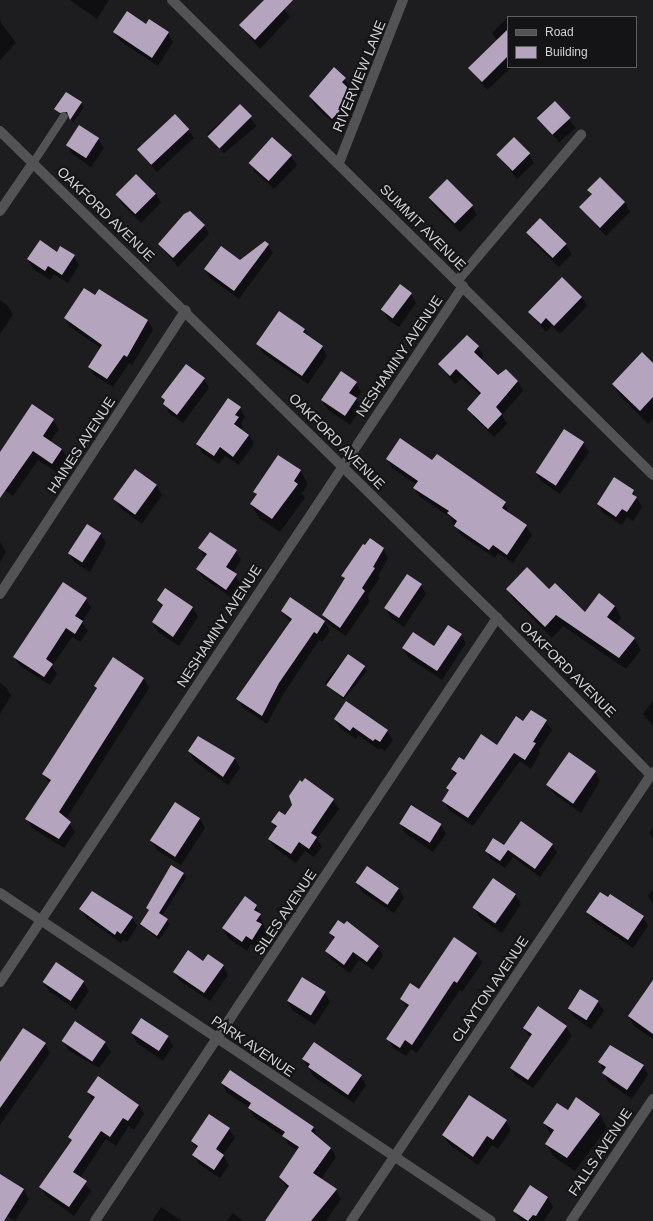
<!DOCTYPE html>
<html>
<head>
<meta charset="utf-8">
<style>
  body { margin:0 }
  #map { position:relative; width:653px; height:1221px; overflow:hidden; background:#1d1c1e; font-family:Helvetica,sans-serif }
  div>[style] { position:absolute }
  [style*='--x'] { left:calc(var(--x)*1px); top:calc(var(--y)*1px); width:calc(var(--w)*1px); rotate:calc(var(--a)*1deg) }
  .shadow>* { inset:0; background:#0007; transform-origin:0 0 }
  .building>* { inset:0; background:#b5a4be; transform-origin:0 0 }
  .lane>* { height:8px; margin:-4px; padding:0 4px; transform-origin:4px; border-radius:4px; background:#535254 }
  .street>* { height:10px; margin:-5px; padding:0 5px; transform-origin:5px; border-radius:5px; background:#535254 }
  span { translate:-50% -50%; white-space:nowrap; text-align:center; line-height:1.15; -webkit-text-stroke:4px #141315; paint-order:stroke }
  .street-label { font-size:14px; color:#d2d1d3 }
  .legend { position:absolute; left:507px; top:16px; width:130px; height:52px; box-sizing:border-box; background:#141315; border:1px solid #605f61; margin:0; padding:5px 7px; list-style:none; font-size:12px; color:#d2d1d3 }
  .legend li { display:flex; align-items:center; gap:8px; height:20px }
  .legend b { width:20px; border:1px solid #605f61 }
</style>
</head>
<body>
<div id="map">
  <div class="shadow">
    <div style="clip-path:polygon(70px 0,109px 0,97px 19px)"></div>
    <div style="clip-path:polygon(267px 0,277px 0,290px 17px,260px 49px,240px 25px)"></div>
    <div style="clip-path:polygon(508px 17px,508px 67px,512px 67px,487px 90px,470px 68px,497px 41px,492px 33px)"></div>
    <div style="clip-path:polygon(0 19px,1px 23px,16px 43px,0 60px)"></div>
    <div style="clip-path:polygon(146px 25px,168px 33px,173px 42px,158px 66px,120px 41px,114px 32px)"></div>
    <div style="clip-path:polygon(334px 68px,345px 79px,351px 88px,348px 90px,360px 105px,338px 127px,315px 106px,310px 96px)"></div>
    <div style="left:554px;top:102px;width:34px;height:22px;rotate:50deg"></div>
    <div style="clip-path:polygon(81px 103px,84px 107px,73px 123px,70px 116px,63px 117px,56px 109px)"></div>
    <div style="left:240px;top:106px;width:26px;height:43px;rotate:50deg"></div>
    <div style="clip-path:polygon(188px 129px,194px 138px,157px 172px,138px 150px)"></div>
    <div style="clip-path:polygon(272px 138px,291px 156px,297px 165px,274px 189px,255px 172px,250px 162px)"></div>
    <div style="clip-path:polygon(98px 139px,104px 148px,91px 167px,72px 154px,67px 145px)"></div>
    <div style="clip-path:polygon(529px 154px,534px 163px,517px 179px,498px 155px)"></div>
    <div style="clip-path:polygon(600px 178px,625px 203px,630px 212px,606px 236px,580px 207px,592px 195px,588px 190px)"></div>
    <div style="clip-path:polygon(156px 194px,161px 203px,141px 223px,122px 204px,117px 195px)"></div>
    <div style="clip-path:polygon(429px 198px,472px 206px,477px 215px,460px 232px,435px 207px)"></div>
    <div style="clip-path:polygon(204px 225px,209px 234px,178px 267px,159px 244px)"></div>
    <div style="clip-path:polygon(527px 233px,566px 245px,572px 254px,559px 267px,533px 242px)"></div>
    <div style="clip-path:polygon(268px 245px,273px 253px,239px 299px,210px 278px,205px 269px,240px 261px)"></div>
    <div style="clip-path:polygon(74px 256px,79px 265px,68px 283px,54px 274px,50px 280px,33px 269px,28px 260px)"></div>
    <div style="clip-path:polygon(99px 290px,148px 321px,153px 330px,132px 365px,129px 363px,113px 387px,94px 375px,89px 367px,101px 348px,70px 327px,65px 318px,95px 297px)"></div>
    <div style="clip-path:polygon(411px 294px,416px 303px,399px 327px,388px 320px,383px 310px)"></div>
    <div style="clip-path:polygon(582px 297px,587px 306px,560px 334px,552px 326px,546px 332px,529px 312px)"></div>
    <div style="clip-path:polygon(0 300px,8px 306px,13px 315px,0 334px)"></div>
    <div style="clip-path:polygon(304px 329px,309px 337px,322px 347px,327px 356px,308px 384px,263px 353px,258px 344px)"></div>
    <div style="clip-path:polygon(478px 347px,484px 356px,480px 359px,498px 376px,518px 381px,523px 391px,502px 415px,507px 424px,494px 437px,474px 418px,469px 409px,480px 395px,462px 378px,455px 384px,439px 365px)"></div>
    <div style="clip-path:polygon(653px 364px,653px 419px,648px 424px,621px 397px,613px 384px)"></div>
    <div style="clip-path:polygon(204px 379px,209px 388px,183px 423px,169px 413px,163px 397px)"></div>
    <div style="clip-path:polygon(356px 383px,361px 392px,356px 399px,361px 408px,350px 425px,328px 410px,322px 401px)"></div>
    <div style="clip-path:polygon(240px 408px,245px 417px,241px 423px,243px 427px,241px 430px,249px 435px,254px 444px,239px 465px,225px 456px,219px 464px,202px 453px,197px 444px)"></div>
    <div style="clip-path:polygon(53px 420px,59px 429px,50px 442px,62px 449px,67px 458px,58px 473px,38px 460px,13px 496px,0 487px,0 454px)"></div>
    <div style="clip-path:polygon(583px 443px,589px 452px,560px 494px,541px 481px,536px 472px)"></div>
    <div style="clip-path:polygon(387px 459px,432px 461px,505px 503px,509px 514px,526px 526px,532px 535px,513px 563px,498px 553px,495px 558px,461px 535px,450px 517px,420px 497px,414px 488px,417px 485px,392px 468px)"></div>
    <div style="clip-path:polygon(300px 470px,308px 484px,302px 493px,305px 498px,280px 532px,259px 518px,251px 504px,257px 496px,254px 492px)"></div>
    <div style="clip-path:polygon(135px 471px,157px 486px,162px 495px,142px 524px,121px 509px,115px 499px)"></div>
    <div style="clip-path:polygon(633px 491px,642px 507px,633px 521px,627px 517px,622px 525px,603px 513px,598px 504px)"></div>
    <div style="clip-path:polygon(100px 533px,106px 543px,90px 572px,74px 562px,69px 553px)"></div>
    <div style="clip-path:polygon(0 542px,6px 552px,0 562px)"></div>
    <div style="clip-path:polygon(366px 547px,383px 548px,388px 558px,378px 576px,380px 578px,367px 596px,370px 601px,346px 636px,325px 622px,330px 631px,322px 642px,319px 640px,284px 693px,267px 724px,243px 708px,237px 699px,291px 623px,282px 611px,290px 598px,328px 624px,323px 615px,345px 580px,343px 576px)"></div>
    <div style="clip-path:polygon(200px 548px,236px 551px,241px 560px,233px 573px,241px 584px,232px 598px,203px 578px,197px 569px,205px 558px)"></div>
    <div style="clip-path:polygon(421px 585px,426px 594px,404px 627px,391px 618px,386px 609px)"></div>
    <div style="clip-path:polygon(165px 589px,193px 608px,198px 617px,179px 646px,158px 632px,153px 622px,162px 608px,158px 600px)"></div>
    <div style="clip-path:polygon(507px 589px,549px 590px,585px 614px,615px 606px,621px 618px,616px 625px,634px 638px,641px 650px,626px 669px,563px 626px,552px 638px,514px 600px)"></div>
    <div style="clip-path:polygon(86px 599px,91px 608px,82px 622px,88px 631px,80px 642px,72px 637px,52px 666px,57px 674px,50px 685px,20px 666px,14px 657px)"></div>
    <div style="clip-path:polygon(460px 634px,466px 643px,442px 680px,409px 658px,403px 648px,435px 648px)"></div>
    <div style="left:348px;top:655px;width:25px;height:37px;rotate:40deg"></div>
    <div style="clip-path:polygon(113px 658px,144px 679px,149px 688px,66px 819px,75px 832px,64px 848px,32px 828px,27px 819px,50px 784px,43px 774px,97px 690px,95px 686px)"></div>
    <div style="clip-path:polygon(0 683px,6px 687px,11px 696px,0 714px)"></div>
    <div style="clip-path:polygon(653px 701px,653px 726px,643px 714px)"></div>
    <div style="clip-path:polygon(346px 702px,387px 731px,393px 740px,385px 751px,380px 748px,379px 750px,358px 735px,356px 739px,340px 728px,335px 719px)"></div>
    <div style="clip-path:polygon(531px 711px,546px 721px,552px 730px,539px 750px,540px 753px,531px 769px,520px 761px,473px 826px,449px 810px,444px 801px,456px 776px,452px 769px,497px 746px,524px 722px)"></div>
    <div style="clip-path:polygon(198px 737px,235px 759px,240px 768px,228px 785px,194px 761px,189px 751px)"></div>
    <div style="clip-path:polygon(595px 771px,600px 781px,581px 813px,554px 794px,548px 785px)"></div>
    <div style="clip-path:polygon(333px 800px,339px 809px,317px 839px,322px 847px,314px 857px,305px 851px,296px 863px,275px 848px,269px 839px,276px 829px,272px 822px)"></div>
    <div style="clip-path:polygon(175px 803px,200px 819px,205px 828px,181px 865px,157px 850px,152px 841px)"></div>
    <div style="clip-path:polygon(521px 822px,552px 845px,557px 853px,540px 877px,513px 857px,505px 868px,491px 859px,486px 851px,504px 846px)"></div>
    <div style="clip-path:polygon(400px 823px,440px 824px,446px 834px,433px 852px,405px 833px)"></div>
    <div style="clip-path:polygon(653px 827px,653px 839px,649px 833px)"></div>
    <div style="clip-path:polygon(367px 868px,399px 889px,404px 898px,394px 913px,362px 892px,357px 883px)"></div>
    <div style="clip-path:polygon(184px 874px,186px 878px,162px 916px,170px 924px,159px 940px,141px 925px,149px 912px,147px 908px)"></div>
    <div style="clip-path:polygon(653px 889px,653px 904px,648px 896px)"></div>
    <div style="clip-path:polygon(515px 894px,521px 904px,502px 933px,480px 918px,474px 908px)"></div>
    <div style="clip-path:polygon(256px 906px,267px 934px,257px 948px,251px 944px,247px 951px,228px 938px,223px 928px)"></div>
    <div style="clip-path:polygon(81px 909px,132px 917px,137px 926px,127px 942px,123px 940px,121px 943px,86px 918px)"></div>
    <div style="clip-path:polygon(588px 912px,643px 917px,648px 926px,633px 948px,593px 921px)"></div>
    <div style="clip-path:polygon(330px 933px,378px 946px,383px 956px,373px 970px,359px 960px,350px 973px,332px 960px,326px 951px,334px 940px)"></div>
    <div style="clip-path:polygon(454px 939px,477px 954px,482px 963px,462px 992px,460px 990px,417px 1053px,411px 1049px,406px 1056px,393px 1048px,388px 1039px,408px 1009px,401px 999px,419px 990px)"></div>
    <div style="clip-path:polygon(204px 962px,223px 965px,228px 975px,210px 1001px,180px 981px,174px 972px)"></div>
    <div style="clip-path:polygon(43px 982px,83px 982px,89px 991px,76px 1010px,49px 991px)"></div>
    <div style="clip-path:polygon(325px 993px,330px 1002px,315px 1025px,292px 1010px,287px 1000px)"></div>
    <div style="clip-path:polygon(653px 999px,653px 1039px,634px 1026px,629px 1017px)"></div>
    <div style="clip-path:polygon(598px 1002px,604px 1011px,591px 1029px,574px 1017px,568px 1008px)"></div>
    <div style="clip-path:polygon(566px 1026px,572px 1036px,533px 1088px,516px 1077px,511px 1068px,531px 1038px,524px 1028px)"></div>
    <div style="clip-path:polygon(132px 1034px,168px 1037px,173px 1046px,163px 1061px,137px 1043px)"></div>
    <div style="clip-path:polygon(63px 1041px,105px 1043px,111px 1052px,99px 1068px,68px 1050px)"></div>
    <div style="clip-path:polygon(45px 1044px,50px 1053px,0 1125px,0 1063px)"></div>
    <div style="clip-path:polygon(303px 1059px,361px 1076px,366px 1085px,354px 1103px,314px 1077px)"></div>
    <div style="clip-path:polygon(600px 1062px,643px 1066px,648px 1075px,632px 1099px,608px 1082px)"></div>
    <div style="clip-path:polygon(230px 1071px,314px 1128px,318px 1138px,331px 1148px,336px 1157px,321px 1179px,336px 1190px,341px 1199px,326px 1221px,269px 1221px,288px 1189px,280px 1177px,298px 1151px,289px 1145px,284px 1137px,254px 1117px,249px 1107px,227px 1093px,222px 1083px)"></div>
    <div style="clip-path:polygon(88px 1092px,139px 1105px,144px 1114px,134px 1130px,129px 1126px,116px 1146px,106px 1139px,80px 1178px,91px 1191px,74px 1216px,46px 1196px,41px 1187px,72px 1141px,69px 1137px,93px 1101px)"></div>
    <div style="clip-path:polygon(600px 1114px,607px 1128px,575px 1171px,554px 1157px,546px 1144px,552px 1136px,544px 1123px)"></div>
    <div style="clip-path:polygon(209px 1116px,229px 1129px,235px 1138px,223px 1155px,229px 1165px,220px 1178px,199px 1164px,194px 1155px,197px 1150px,192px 1141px)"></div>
    <div style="clip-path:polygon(506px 1121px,511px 1130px,498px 1149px,492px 1145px,478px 1165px,449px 1144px,443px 1135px)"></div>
    <div style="clip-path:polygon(0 1175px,24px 1190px,29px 1199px,15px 1221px,0 1212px)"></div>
    <div style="clip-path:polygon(530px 1186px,548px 1198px,553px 1207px,544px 1221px,521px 1221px,514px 1211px)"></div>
    <div style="clip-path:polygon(161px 1207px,182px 1221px,152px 1221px)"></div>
    <div style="clip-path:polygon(233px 1213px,243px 1221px,227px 1221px)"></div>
  </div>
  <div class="building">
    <div style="clip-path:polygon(264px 0,293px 0,255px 40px,239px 25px)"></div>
    <div style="clip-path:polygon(127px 11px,146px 24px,149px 19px,169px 32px,152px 58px,113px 32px)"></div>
    <div style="clip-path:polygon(508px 29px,508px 56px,482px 82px,468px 68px)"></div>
    <div style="clip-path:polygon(334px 67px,346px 78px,342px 82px,355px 95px,332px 119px,309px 96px)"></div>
    <div style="clip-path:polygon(66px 92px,82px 102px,70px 120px,67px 112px,60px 113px,54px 109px)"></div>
    <div style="left:555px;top:101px;width:23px;height:25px;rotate:47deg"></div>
    <div style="left:240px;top:104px;width:17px;height:46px;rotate:45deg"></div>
    <div style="left:175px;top:114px;width:21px;height:52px;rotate:47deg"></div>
    <div style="left:79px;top:125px;width:24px;height:24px;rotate:33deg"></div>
    <div style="left:272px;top:137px;width:27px;height:35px;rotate:42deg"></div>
    <div style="left:514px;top:137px;width:23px;height:25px;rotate:45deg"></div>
    <div style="left:136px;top:174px;width:28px;height:29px;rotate:45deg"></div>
    <div style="clip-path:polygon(600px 177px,625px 202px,600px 228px,579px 207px,592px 194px,587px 190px)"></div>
    <div style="left:447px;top:179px;width:37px;height:26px;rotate:45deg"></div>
    <div style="clip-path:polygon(190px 211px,205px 225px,173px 258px,158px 244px,184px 214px)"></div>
    <div style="left:540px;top:218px;width:37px;height:20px;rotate:44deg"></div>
    <div style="clip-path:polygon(40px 240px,57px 252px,60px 246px,75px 255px,62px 275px,48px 266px,45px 271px,27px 259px)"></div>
    <div style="clip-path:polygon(265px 241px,269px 244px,234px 291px,204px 269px,221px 246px,240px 260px)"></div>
    <div style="clip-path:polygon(562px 277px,582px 297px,554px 326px,546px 318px,541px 324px,528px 312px)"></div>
    <div style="left:400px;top:284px;width:15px;height:32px;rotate:37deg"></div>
    <div style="clip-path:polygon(84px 288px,95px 295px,99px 289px,148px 320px,127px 357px,124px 355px,107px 379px,88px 367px,102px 345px,64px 318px)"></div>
    <div style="clip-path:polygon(279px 311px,305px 329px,303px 332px,323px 346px,302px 376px,256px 344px)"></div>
    <div style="clip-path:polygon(467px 335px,479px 346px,474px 352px,498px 375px,506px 369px,518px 381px,496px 407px,502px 414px,488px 429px,467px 409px,481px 393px,456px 369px,450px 376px,438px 364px)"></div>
    <div style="clip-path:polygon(642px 352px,653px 363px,653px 397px,640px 411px,612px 384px)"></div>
    <div style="clip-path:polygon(186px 364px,205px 378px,177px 415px,163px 404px,165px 400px,161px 397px)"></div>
    <div style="clip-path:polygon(341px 371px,357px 382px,349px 393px,357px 398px,345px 416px,321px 400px)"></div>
    <div style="clip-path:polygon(228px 398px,241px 407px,235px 415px,239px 417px,234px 424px,249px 435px,233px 457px,220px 447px,214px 456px,196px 444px)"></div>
    <div style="clip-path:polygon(32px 404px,54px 419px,43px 436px,62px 449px,52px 464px,33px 451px,0 498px,0 452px)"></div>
    <div style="left:564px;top:429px;width:24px;height:52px;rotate:33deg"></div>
    <div style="clip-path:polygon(400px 438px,432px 460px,437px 454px,506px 502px,502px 508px,527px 525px,507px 555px,493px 545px,489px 550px,454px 526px,457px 521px,447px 513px,449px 511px,413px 488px,418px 481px,386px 459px)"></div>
    <div style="clip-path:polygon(278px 455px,301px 470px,294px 481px,298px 484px,272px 519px,250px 504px,257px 494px,253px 492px)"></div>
    <div style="left:135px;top:469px;width:27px;height:37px;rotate:36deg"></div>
    <div style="clip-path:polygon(614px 477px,634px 490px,632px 494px,637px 497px,627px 512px,622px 509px,616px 517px,597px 504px)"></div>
    <div style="left:87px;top:524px;width:17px;height:35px;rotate:33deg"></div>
    <div style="clip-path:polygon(210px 532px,237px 550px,226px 567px,237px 574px,226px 590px,196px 569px,207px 554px,198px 548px)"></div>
    <div style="clip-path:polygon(370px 538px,384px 548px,373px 567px,375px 568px,362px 588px,365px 591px,340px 628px,322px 615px,345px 578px,341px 576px,363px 544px,365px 545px)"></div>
    <div style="clip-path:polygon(527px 567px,549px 589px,555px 583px,585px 612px,599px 593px,615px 606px,607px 617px,635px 638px,619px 658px,556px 615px,545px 627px,506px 589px)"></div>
    <div style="left:407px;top:574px;width:18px;height:41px;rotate:34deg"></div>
    <div style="clip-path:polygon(63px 582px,87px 598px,75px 616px,83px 621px,75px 634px,66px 628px,46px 659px,53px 664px,44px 677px,13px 657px)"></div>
    <div style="clip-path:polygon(165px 588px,193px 607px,173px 637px,152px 622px,163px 605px,157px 600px)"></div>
    <div style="clip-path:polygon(290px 597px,325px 621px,317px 634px,314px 632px,279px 683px,262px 716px,236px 699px,292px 619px,281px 611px)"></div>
    <div style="clip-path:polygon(448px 625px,462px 634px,437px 671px,402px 648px,413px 632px,434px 646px)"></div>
    <div style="left:348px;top:654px;width:21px;height:38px;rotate:35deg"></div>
    <div style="clip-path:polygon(113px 657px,144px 678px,59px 812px,71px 822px,59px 839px,25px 819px,51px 780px,42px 774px,97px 688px,94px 686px)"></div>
    <div style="clip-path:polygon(346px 701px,388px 730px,380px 742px,375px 739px,373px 741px,353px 727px,350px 731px,334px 719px)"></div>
    <div style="clip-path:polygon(531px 710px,547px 720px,533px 742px,536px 743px,525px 760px,514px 753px,468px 818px,442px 801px,449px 790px,446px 788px,457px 773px,451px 769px,459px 757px,464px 760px,481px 734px,497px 745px,516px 716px,523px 721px)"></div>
    <div style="clip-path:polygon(198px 736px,235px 758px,223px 777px,188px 751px)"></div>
    <div style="left:569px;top:752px;width:33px;height:40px;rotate:35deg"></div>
    <div style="clip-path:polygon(305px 778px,334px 799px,311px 833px,317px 837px,309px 849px,299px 842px,291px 854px,268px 839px,277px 826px,271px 822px,279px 811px,285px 815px,292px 805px,289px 796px,300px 780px,302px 782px)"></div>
    <div style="left:175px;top:802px;width:30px;height:46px;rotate:33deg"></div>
    <div style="left:411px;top:805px;width:36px;height:22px;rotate:32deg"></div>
    <div style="clip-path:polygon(521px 821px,553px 844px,535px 869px,508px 850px,500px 861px,485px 851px,493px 838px,504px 845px)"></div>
    <div style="clip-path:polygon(171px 865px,184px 873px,159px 913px,168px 919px,157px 936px,140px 924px,149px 910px,146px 908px)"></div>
    <div style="left:367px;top:866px;width:39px;height:20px;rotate:35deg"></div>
    <div style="left:493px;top:878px;width:28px;height:36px;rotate:35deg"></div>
    <div style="clip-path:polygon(92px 891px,133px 917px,121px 934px,117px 931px,115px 935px,79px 909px)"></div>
    <div style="clip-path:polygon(600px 892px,608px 897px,610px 894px,644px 916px,628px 940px,586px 912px)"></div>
    <div style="clip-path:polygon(245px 896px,257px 905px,254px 910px,261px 914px,256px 921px,262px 924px,252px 940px,246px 936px,242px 942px,222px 928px)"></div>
    <div style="clip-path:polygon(338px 920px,344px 924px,347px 921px,379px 946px,367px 962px,353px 952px,344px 965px,325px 951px,335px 937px,329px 933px)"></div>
    <div style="clip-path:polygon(454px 937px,477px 953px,457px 983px,454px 981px,412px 1045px,405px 1040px,400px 1048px,386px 1039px,409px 1005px,400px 999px,410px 983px,419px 989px)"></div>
    <div style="clip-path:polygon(188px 950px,203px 961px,208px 954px,224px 965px,204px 993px,173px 972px)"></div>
    <div style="left:56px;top:962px;width:34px;height:24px;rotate:34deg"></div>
    <div style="left:302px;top:977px;width:28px;height:28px;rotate:32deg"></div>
    <div style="clip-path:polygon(653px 980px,653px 1034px,628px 1016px)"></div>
    <div style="left:580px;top:989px;width:22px;height:23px;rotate:32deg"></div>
    <div style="clip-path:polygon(538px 1006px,567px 1026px,528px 1080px,510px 1068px,532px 1034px,523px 1028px)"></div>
    <div style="left:141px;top:1018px;width:33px;height:18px;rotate:33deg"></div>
    <div style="left:75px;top:1021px;width:37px;height:24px;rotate:34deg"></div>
    <div style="clip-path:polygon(23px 1028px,46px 1043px,0 1108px,0 1062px)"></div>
    <div style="clip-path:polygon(314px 1042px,362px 1075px,348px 1095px,308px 1067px,310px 1064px,302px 1059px)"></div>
    <div style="clip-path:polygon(610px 1045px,644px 1065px,627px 1090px,602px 1073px,606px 1067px,598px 1062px)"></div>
    <div style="clip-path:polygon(230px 1070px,314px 1127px,311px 1131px,331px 1148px,313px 1173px,337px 1189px,311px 1221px,265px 1221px,289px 1186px,279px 1177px,299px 1147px,282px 1136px,285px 1132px,248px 1108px,251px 1103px,221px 1083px)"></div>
    <div style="clip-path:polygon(98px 1076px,139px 1105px,128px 1121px,123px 1118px,110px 1137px,101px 1131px,73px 1172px,87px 1181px,69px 1207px,39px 1187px,72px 1140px,68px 1137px,95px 1097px,87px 1092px)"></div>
    <div style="clip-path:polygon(469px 1095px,507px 1120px,493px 1140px,487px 1136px,473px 1157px,442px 1135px)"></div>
    <div style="clip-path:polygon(576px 1097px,600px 1114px,567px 1158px,545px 1144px,554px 1130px,543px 1123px,557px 1103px,568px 1110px)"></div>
    <div style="clip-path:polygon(209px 1114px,230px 1128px,216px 1149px,224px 1155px,214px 1170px,192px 1155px,198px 1146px,191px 1141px)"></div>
    <div style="clip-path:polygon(0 1174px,24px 1189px,4px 1221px,0 1221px)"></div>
    <div style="clip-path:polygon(530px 1185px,548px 1197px,536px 1216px,533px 1215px,528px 1221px,513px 1211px)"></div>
  </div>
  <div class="lane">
    <div style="--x:33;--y:163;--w:56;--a:-56.6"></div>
  </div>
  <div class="street">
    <div style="--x:172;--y:0;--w:676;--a:44.64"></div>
    <div style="--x:0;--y:131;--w:696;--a:44.42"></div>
    <div style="--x:497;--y:618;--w:220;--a:45.6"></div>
    <div style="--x:339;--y:163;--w:175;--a:-68.6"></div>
    <div style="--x:0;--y:211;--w:58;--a:-55.5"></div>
    <div style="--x:457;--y:281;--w:192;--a:-49.7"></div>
    <div style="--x:0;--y:594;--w:339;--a:-56.8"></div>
    <div style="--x:0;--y:893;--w:590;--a:33.74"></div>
    <div style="--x:0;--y:982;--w:836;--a:-56.37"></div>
    <div style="--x:95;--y:1221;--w:725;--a:-56.31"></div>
    <div style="--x:351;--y:1221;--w:541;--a:-56.07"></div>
    <div style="--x:571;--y:1221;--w:147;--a:-56.1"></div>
  </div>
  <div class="street-label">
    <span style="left:359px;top:76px;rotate:-68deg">RIVERVIEW LANE</span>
    <span style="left:106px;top:214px;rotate:44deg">OAKFORD AVENUE</span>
    <span style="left:423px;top:227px;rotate:45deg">SUMMIT AVENUE</span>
    <span style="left:399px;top:356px;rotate:-56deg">NESHAMINY AVENUE</span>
    <span style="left:337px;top:441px;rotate:45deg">OAKFORD AVENUE</span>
    <span style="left:81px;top:445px;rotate:-57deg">HAINES AVENUE</span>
    <span style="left:219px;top:626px;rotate:-57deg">NESHAMINY AVENUE</span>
    <span style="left:568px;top:669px;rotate:45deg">OAKFORD AVENUE</span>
    <span style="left:285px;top:912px;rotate:-56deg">SILES AVENUE</span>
    <span style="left:490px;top:989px;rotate:-56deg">CLAYTON AVENUE</span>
    <span style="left:253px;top:1046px;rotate:34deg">PARK AVENUE</span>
    <span style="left:600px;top:1152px;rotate:-56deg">FALLS AVENUE</span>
  </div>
  <ul class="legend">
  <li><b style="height:5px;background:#535254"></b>Road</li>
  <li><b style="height:11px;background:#b5a4be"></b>Building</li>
  </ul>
</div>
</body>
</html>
